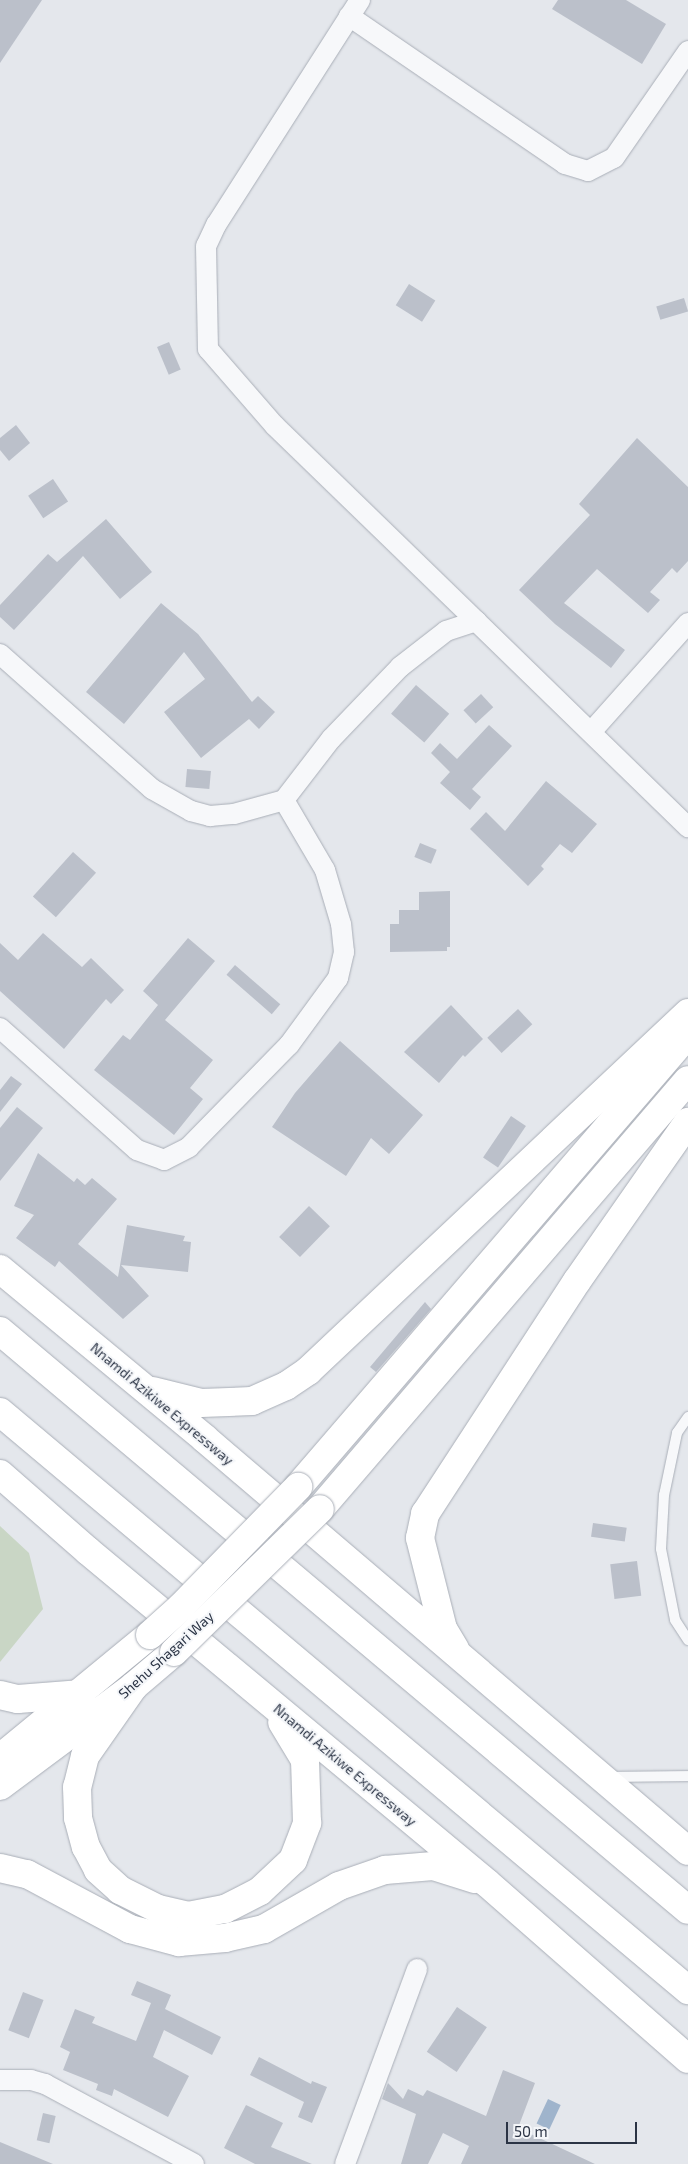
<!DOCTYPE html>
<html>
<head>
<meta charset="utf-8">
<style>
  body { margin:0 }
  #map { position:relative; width:688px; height:2164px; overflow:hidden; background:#e4e7ec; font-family:"Exo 2",sans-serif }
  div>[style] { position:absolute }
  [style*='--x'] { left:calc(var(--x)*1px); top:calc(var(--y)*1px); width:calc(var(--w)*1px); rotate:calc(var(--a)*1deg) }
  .green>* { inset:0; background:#c9d6c5 }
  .water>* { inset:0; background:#9fb4cc; transform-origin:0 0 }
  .building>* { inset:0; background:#bbc0ca; transform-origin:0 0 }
  .roads { filter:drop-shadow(0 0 1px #a9aeb7) drop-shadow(0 0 1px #a9aeb7) }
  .lane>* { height:10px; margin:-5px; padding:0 5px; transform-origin:5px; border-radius:5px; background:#f7f8fa }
  .street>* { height:20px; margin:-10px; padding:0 10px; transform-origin:10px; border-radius:10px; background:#f7f8fa }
  .secondary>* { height:28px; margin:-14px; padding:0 14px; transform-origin:14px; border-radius:14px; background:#fff }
  .highway>* { height:28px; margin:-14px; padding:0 14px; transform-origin:14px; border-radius:14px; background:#fff }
  .bridges { filter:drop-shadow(0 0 1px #a9aeb7) drop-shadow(0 0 1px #a9aeb7) }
  .secondary-bridge>* { height:28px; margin:-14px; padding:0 14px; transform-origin:14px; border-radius:14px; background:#fff }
  span { translate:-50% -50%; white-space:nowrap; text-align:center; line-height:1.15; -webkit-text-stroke:4px #f4f6f9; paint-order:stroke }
  .street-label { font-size:14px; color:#2b3445 }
  .scale { position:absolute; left:506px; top:2122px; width:131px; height:22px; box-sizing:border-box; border:2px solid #2b3445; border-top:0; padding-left:6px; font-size:15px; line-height:18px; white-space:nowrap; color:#2b3445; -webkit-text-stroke:4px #f4f6f9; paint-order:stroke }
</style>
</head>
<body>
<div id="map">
  <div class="green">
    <div style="clip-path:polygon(0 1526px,29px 1553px,43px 1609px,0 1662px)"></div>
  </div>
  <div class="water">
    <div style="left:548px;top:2099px;width:14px;height:27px;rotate:25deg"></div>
  </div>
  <div class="building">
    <div style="clip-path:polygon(0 0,42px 0,0 63px)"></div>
    <div style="clip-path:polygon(558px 0,626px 0,666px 24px,642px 64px,552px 9px)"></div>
    <div style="left:409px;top:284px;width:31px;height:25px;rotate:32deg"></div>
    <div style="left:684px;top:298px;width:14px;height:29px;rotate:73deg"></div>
    <div style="left:169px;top:342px;width:30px;height:13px;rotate:67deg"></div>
    <div style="clip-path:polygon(16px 425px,30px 443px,9px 461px,0 450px,0 438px)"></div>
    <div style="clip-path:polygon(637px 438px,688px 487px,688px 561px,677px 573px,672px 568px,650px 592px,660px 600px,648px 613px,597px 569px,564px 603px,625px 650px,611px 668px,555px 624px,519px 590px,590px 515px,579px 504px)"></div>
    <div style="left:53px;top:479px;width:27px;height:30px;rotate:56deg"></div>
    <div style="clip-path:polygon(106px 519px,152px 572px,120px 599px,83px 556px,14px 630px,0 617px,0 605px,48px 554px,57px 562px)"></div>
    <div style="clip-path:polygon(161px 603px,198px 634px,252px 702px,258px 696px,275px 712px,259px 729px,249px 719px,201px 758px,164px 712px,205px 679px,184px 652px,124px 724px,86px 692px)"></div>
    <div style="left:416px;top:685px;width:44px;height:38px;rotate:41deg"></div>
    <div style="left:481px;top:694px;width:18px;height:24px;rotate:47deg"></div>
    <div style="clip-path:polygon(489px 725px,512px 746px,472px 789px,481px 797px,470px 810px,440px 783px,450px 772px,431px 753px,440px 743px,457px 759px)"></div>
    <div style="left:187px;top:769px;width:24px;height:18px;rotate:5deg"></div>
    <div style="clip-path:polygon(546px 781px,597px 824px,572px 853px,560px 844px,541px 866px,544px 869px,528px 886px,470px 829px,486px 812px,505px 831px)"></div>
    <div style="left:420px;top:843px;width:18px;height:15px;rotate:22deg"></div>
    <div style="left:73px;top:852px;width:31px;height:60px;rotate:42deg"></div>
    <div style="clip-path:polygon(450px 891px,450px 947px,447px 947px,447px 951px,390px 952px,390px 924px,399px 924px,399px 910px,419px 910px,419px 892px)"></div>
    <div style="clip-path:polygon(43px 933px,82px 967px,91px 958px,124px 990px,111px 1004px,106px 999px,64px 1049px,0 991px,0 943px,18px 960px)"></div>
    <div style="clip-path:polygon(188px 938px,215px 961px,165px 1020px,213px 1060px,190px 1088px,203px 1099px,174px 1135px,94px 1070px,123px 1035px,130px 1040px,158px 1005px,143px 991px)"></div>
    <div style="left:235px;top:965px;width:60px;height:13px;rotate:41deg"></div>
    <div style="clip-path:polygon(451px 1005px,483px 1039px,465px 1057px,463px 1055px,439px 1083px,404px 1052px)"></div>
    <div style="left:518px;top:1009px;width:21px;height:42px;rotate:47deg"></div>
    <div style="clip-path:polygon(340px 1041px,423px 1115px,389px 1154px,371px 1138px,346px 1176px,272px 1127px,295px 1093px)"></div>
    <div style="clip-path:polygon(11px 1076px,22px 1084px,0 1112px,0 1090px)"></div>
    <div style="clip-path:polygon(17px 1107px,43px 1128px,0 1181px,0 1128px)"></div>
    <div style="left:511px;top:1116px;width:18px;height:50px;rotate:34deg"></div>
    <div style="clip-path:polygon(38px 1153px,74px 1182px,77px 1178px,85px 1185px,92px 1178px,117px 1199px,78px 1244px,118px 1277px,127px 1225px,185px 1236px,183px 1241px,191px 1242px,188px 1272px,121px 1265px,149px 1296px,123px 1319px,59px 1261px,55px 1267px,16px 1238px,34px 1215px,14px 1206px)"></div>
    <div style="left:309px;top:1206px;width:29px;height:43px;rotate:44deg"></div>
    <div style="clip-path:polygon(425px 1302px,431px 1309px,376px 1372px,370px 1367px)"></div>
    <div style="left:593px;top:1523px;width:34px;height:14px;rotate:8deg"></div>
    <div style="left:637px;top:1561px;width:35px;height:27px;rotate:83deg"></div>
    <div style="clip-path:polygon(137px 1981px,171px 1995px,165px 2009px,221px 2037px,212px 2055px,164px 2030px,153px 2057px,189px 2076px,168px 2117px,114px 2089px,112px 2096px,96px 2090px,98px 2084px,63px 2070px,70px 2052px,60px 2047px,75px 2009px,95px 2017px,92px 2023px,136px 2041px,151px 2003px,131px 1995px)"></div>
    <div style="left:23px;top:1992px;width:22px;height:41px;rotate:21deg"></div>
    <div style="left:457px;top:2007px;width:36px;height:54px;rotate:34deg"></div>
    <div style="clip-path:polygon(259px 2057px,311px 2084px,312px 2081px,327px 2087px,312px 2123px,298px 2117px,304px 2102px,250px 2075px)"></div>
    <div style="clip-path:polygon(503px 2070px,535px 2083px,518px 2128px,595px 2164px,461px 2164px,469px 2146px,443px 2133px,428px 2164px,401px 2164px,416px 2114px,382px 2099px,388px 2083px,403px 2099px,408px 2089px,423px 2096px,427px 2090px,486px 2116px)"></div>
    <div style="clip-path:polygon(246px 2105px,283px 2123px,271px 2147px,312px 2164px,255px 2164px,224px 2148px)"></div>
    <div style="left:43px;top:2113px;width:13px;height:28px;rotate:13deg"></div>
    <div style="clip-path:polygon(0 2142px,53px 2164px,0 2164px)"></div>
  </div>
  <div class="roads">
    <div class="lane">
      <div style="--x:688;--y:1417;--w:19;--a:125"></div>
      <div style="--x:677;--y:1433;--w:63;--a:101.8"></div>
      <div style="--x:664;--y:1495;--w:54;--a:93.2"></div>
      <div style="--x:661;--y:1549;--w:72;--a:78.8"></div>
      <div style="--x:675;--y:1620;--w:24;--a:57"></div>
      <div style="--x:610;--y:1777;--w:78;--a:-0.7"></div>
    </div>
    <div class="street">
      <div style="--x:360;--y:0;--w:267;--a:122.6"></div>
      <div style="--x:216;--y:225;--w:23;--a:115"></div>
      <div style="--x:206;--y:246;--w:103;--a:88.9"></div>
      <div style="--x:208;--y:349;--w:102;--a:49"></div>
      <div style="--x:275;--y:426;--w:280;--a:44.1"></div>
      <div style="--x:349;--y:16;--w:262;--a:34.4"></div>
      <div style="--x:565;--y:164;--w:24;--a:17"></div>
      <div style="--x:588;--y:171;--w:29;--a:-27"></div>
      <div style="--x:614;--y:158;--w:130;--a:-55.3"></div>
      <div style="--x:0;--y:654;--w:203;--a:41.6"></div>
      <div style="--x:152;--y:789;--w:45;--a:29.4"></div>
      <div style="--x:191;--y:811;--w:20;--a:15"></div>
      <div style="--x:210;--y:816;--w:24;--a:-5"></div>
      <div style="--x:234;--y:814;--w:52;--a:-15.6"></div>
      <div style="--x:284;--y:800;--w:77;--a:-52.4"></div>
      <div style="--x:331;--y:739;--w:100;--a:-46.2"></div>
      <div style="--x:400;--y:667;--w:58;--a:-38"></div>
      <div style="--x:446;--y:631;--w:32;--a:-18"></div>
      <div style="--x:476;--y:621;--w:296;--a:44.2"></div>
      <div style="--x:591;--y:732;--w:146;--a:-48.3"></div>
      <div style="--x:0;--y:1028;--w:183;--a:41.7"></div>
      <div style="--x:137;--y:1150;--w:29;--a:20"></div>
      <div style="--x:164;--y:1160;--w:28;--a:-27"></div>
      <div style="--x:189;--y:1147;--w:143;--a:-45.6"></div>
      <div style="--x:289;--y:1045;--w:83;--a:-53.8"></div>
      <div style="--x:338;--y:978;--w:27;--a:-77"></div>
      <div style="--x:344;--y:952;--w:28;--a:-96"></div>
      <div style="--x:341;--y:924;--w:56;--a:-106.5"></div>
      <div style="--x:325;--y:870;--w:81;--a:-120.4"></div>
      <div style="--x:0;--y:2080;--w:31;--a:0"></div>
      <div style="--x:31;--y:2080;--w:15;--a:16"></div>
      <div style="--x:45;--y:2084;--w:169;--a:28.2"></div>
      <div style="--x:345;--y:2164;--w:208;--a:-69.7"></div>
    </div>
    <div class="secondary">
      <div style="--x:298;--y:1487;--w:598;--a:-49.27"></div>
      <div style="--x:320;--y:1509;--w:565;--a:-49.38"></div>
      <div style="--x:0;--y:1758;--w:194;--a:-39.4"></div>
      <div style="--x:0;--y:1786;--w:167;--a:-36.7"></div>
      <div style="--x:134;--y:1686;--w:52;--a:-40.4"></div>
    </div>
    <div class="highway">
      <div style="--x:0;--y:1269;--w:265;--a:39.6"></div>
      <div style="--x:204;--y:1438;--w:636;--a:40.47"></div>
      <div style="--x:0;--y:1331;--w:899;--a:40.08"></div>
      <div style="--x:153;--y:1391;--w:49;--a:14"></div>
      <div style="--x:201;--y:1403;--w:51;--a:-2.2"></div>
      <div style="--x:252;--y:1401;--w:37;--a:-24"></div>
      <div style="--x:286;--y:1386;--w:27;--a:-34"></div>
      <div style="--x:308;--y:1371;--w:522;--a:-43.29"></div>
      <div style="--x:0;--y:1412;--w:899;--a:40.03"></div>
      <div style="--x:0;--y:1474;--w:117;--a:41.2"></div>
      <div style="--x:88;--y:1551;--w:519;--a:39.76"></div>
      <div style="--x:487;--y:1883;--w:267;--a:41.2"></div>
      <div style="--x:455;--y:1649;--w:23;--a:-121"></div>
      <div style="--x:443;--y:1629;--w:94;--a:-104.2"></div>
      <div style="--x:420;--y:1538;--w:25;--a:-78"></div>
      <div style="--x:425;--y:1514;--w:278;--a:-56.9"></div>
      <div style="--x:577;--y:1281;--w:194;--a:-55.1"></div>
      <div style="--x:134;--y:1686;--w:85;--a:125"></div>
      <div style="--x:85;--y:1756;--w:32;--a:104"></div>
      <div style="--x:77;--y:1787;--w:31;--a:88"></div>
      <div style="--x:78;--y:1818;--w:30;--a:75"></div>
      <div style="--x:86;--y:1847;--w:26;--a:62"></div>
      <div style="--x:98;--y:1870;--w:30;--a:42"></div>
      <div style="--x:120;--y:1890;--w:42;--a:26.6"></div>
      <div style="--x:158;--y:1909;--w:31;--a:13"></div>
      <div style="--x:188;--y:1916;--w:38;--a:-11"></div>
      <div style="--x:225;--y:1909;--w:39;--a:-27"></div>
      <div style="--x:260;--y:1891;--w:45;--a:-43.2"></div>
      <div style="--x:293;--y:1860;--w:40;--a:-69"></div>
      <div style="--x:307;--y:1823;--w:63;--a:-91.8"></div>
      <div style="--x:305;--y:1760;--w:44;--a:-121.2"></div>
      <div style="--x:0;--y:1695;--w:18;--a:13"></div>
      <div style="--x:18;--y:1699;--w:64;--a:-4.5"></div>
      <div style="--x:0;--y:1868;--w:28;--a:13"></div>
      <div style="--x:27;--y:1874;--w:117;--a:28.1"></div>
      <div style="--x:130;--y:1929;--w:51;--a:14.9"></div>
      <div style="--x:179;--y:1942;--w:46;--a:-5"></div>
      <div style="--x:225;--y:1938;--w:40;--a:-13"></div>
      <div style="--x:264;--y:1929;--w:86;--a:-29.8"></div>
      <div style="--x:339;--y:1886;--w:49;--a:-19.2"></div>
      <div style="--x:385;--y:1870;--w:48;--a:-4.8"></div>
      <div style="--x:433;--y:1866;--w:44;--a:17.2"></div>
    </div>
  </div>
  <div class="bridges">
    <div class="secondary-bridge">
      <div style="--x:150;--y:1635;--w:42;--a:-42.1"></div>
      <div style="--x:181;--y:1607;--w:168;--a:-45.7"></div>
      <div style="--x:174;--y:1652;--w:204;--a:-44.4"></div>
    </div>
  </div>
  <div class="street-label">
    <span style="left:162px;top:1404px;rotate:40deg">Nnamdi Azikiwe Expressway</span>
    <span style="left:166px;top:1655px;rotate:-42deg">Shehu Shagari Way</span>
    <span style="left:345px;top:1765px;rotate:40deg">Nnamdi Azikiwe Expressway</span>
  </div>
  <div class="scale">50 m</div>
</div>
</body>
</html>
